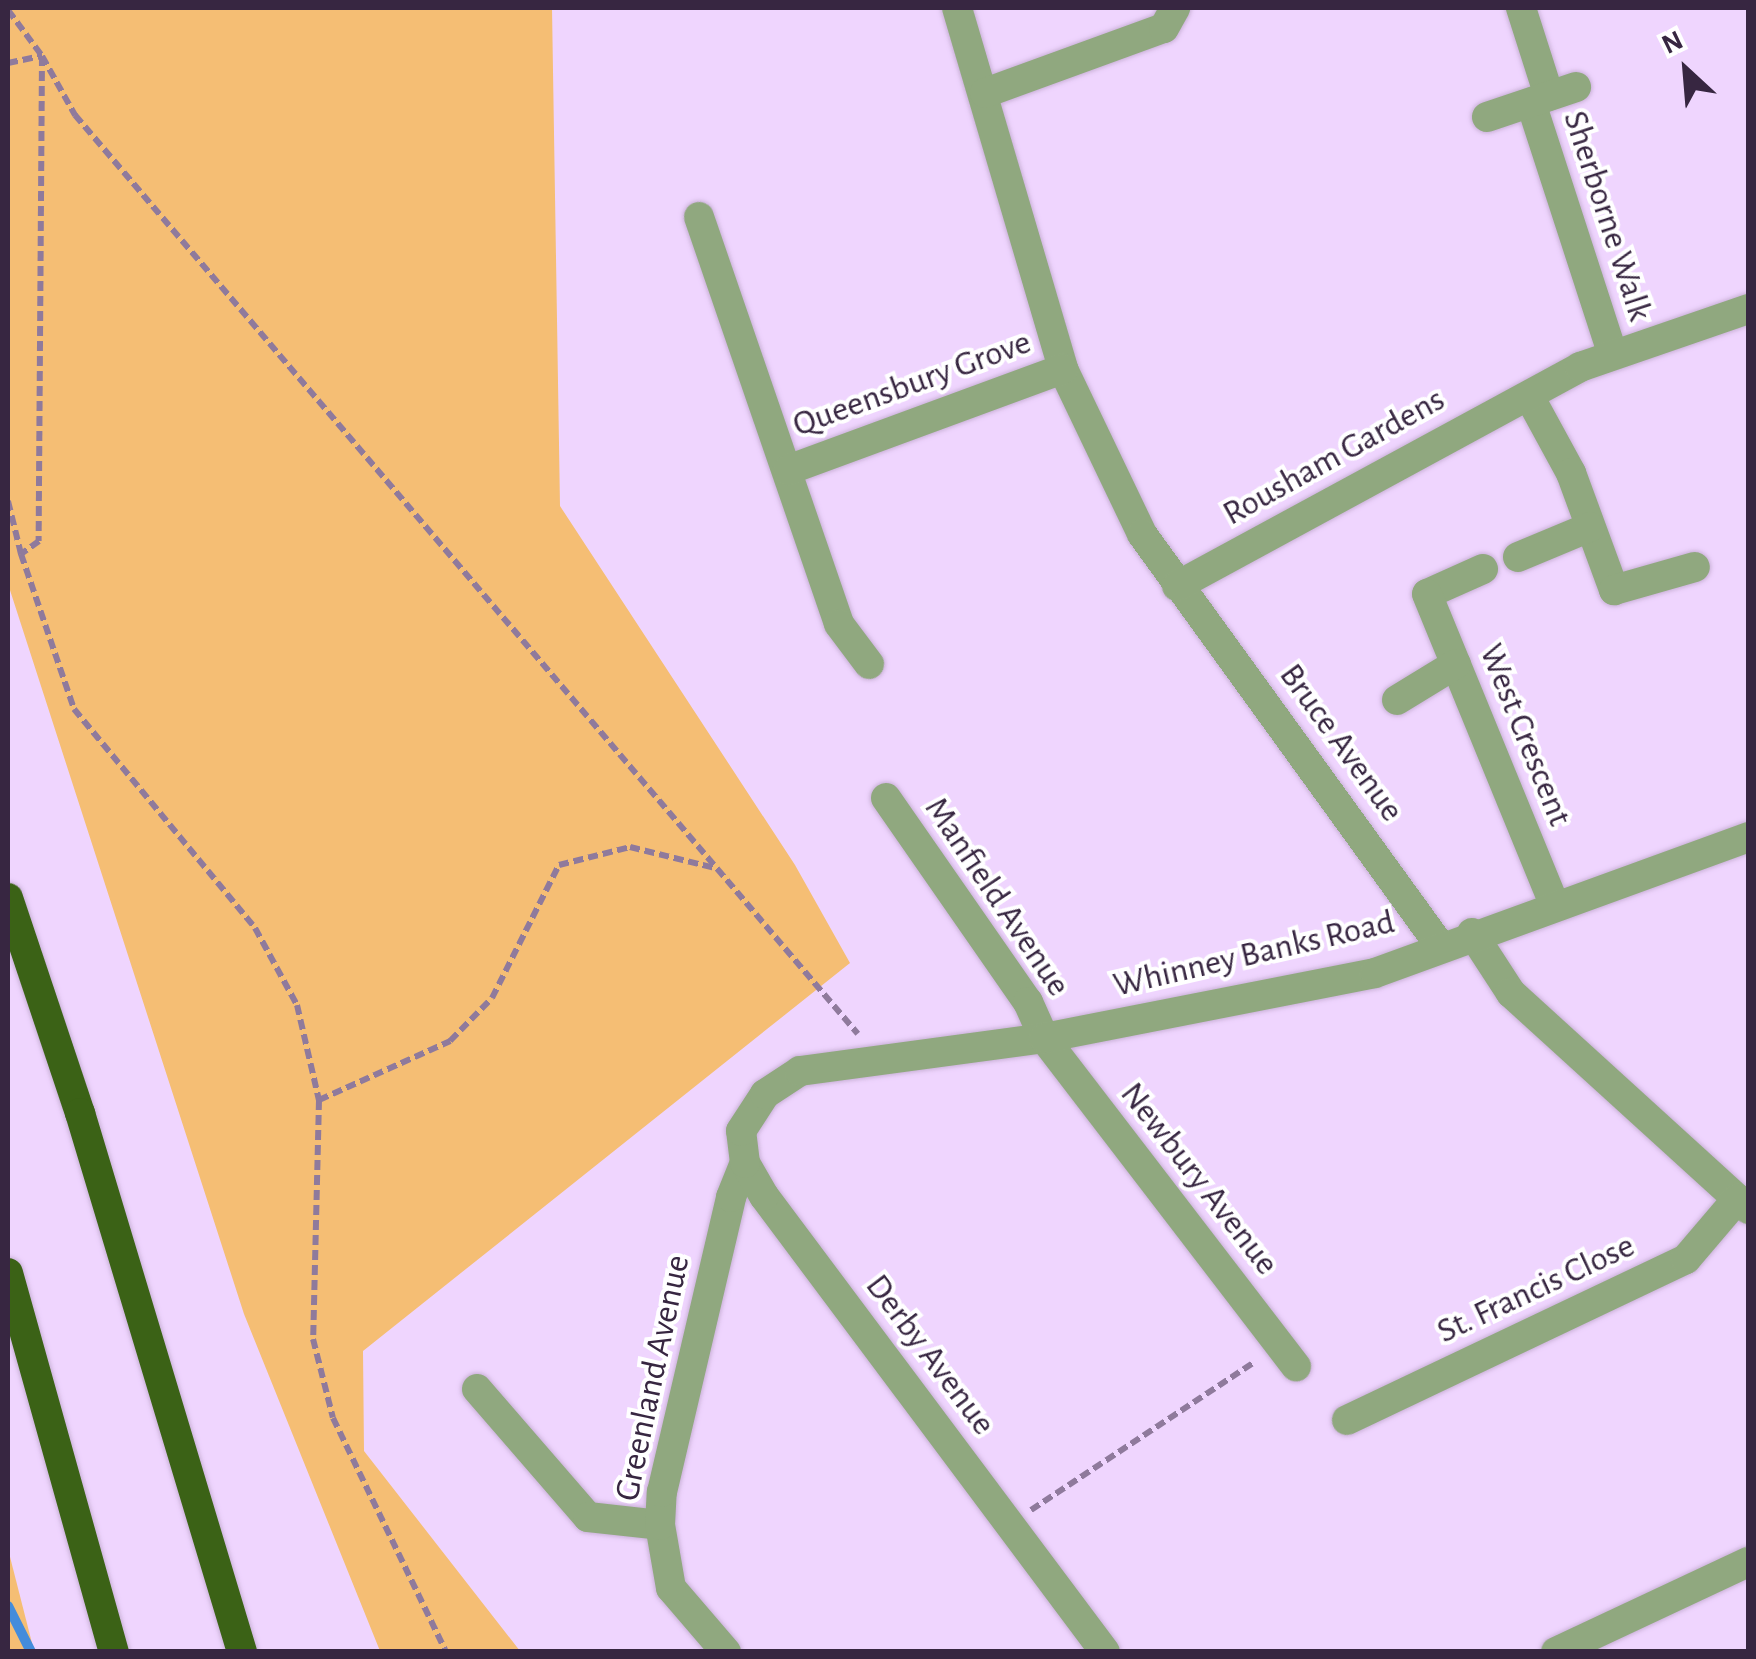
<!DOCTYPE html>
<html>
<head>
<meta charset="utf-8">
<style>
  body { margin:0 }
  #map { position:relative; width:1756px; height:1659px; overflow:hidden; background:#efd5fe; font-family:"Alegreya Sans",sans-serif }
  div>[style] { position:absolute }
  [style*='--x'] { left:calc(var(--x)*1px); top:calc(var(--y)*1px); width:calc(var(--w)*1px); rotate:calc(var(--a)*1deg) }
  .green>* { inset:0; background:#f5be74 }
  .stream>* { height:10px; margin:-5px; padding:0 5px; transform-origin:5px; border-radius:5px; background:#448cdb }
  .path>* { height:6px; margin-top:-3px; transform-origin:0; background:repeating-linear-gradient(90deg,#8f7a9c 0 10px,transparent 0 15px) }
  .roads { filter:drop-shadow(0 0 2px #cab2d8) drop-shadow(0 0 2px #cab2d8) }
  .street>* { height:30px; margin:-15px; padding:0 15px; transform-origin:15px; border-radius:15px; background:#90a87f }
  .highway>* { height:30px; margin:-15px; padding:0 15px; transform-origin:15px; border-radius:15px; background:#3b6216 }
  span { translate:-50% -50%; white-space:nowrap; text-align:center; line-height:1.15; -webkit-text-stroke:8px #fff; paint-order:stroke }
  .street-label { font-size:35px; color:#372641 }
  .frame { position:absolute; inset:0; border:10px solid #372641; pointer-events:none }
  .north { position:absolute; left:1636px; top:20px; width:100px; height:100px; -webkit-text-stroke:8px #fff; paint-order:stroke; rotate:334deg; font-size:28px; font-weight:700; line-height:40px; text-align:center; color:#372641 }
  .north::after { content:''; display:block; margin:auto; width:35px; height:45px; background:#372641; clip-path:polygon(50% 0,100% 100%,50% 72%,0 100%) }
</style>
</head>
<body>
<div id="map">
  <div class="green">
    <div style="clip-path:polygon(8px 8px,552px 8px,560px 506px,795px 865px,850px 963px,363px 1351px,364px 1451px,520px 1651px,380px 1651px,244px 1314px,8px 584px)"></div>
    <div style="clip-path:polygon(8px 1549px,34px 1651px,8px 1651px)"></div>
  </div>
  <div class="stream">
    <div style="--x:8;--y:1606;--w:51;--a:63.4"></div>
  </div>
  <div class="path">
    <div style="--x:8;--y:10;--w:57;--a:53.5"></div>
    <div style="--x:42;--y:56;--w:485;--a:90.4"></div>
    <div style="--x:39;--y:541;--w:22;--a:144"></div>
    <div style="--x:21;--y:554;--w:164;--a:71.1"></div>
    <div style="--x:74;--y:709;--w:284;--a:50.4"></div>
    <div style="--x:255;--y:928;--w:88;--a:61.4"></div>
    <div style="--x:297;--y:1005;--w:98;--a:77"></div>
    <div style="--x:319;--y:1100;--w:239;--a:91.4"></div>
    <div style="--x:313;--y:1339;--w:81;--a:75.8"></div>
    <div style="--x:333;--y:1418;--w:260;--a:64.2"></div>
    <div style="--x:8;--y:63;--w:35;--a:-12"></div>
    <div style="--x:42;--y:56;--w:68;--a:60.8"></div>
    <div style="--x:75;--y:115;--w:1207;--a:49.57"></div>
    <div style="--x:8;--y:501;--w:55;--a:76.2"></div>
    <div style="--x:319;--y:1100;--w:144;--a:-24.2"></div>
    <div style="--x:450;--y:1041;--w:60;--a:-45.7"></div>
    <div style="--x:492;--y:998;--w:149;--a:-63.3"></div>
    <div style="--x:559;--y:865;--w:73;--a:-14.2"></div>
    <div style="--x:630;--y:847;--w:88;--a:13.9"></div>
    <div style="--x:1031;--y:1510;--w:268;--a:-33.5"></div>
  </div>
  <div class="roads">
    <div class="street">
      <div style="--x:957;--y:8;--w:376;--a:73.6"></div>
      <div style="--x:1063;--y:369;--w:183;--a:64.4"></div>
      <div style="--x:1142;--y:534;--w:510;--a:54.1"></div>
      <div style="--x:1521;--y:8;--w:92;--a:72.3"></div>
      <div style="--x:985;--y:93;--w:190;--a:-20"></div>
      <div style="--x:1164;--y:28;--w:23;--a:-61"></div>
      <div style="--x:1531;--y:103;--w:263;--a:72"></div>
      <div style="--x:1487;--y:117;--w:94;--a:-18.6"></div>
      <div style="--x:699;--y:217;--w:430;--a:71"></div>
      <div style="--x:839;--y:624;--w:50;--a:53.1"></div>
      <div style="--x:1529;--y:396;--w:88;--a:61.4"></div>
      <div style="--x:1571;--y:473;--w:125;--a:69.8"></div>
      <div style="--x:1614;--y:590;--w:84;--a:-15.9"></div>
      <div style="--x:788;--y:470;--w:293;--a:-20.2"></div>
      <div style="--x:1518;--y:557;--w:78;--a:-22.6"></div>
      <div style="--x:1483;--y:569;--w:61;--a:155.9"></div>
      <div style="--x:1427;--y:594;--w:335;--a:67.7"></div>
      <div style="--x:1177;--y:586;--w:459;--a:-28.5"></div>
      <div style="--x:1580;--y:367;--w:178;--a:-19"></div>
      <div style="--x:1397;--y:700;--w:69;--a:-31.4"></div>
      <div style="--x:886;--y:798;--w:249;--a:55.2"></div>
      <div style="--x:1028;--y:1002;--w:39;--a:66"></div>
      <div style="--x:1044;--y:1038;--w:414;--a:52.5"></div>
      <div style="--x:1472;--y:933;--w:72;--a:57"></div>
      <div style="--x:1511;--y:993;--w:321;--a:42.3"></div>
      <div style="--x:477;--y:1389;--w:169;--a:49.1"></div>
      <div style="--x:588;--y:1517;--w:72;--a:6.3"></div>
      <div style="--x:1347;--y:1420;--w:375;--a:-25.4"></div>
      <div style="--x:1686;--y:1259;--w:79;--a:-49.6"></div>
      <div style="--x:726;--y:1652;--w:84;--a:-130.7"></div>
      <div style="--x:671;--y:1588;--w:64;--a:-99.9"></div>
      <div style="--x:660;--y:1525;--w:33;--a:-87"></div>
      <div style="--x:662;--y:1492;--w:303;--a:-76.8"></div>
      <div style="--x:731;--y:1197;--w:37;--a:-68"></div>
      <div style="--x:1105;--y:1652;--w:569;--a:-126.79"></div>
      <div style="--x:764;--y:1196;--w:38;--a:-120"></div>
      <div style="--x:745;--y:1163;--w:32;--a:-97"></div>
      <div style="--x:741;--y:1131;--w:44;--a:-57"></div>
      <div style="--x:765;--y:1094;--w:42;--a:-33.3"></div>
      <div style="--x:800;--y:1071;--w:246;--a:-7.7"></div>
      <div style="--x:1044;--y:1038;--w:337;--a:-11.1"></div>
      <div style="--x:1375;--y:973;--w:397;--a:-20"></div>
      <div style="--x:1556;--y:1652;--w:212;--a:-25.1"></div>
    </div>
    <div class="highway">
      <div style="--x:8;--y:898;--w:227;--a:71.5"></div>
      <div style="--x:80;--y:1113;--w:563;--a:73.27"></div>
      <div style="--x:8;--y:1273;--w:394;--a:74.4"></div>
    </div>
  </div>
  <div class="street-label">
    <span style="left:1607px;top:216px;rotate:72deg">Sherborne Walk</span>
    <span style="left:912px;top:384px;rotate:-20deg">Queensbury Grove</span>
    <span style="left:1334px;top:457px;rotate:-29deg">Rousham Gardens</span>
    <span style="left:1525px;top:735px;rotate:68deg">West Crescent</span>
    <span style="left:1341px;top:743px;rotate:54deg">Bruce Avenue</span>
    <span style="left:997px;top:897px;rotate:56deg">Manfield Avenue</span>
    <span style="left:1254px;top:954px;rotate:-13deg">Whinney Banks Road</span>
    <span style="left:1199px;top:1179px;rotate:52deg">Newbury Avenue</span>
    <span style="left:1536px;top:1289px;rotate:-25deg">St. Francis Close</span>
    <span style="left:930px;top:1355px;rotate:53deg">Derby Avenue</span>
    <span style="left:653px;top:1378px;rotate:-78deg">Greenland Avenue</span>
  </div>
  <div class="frame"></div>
  <div class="north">N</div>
</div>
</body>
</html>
